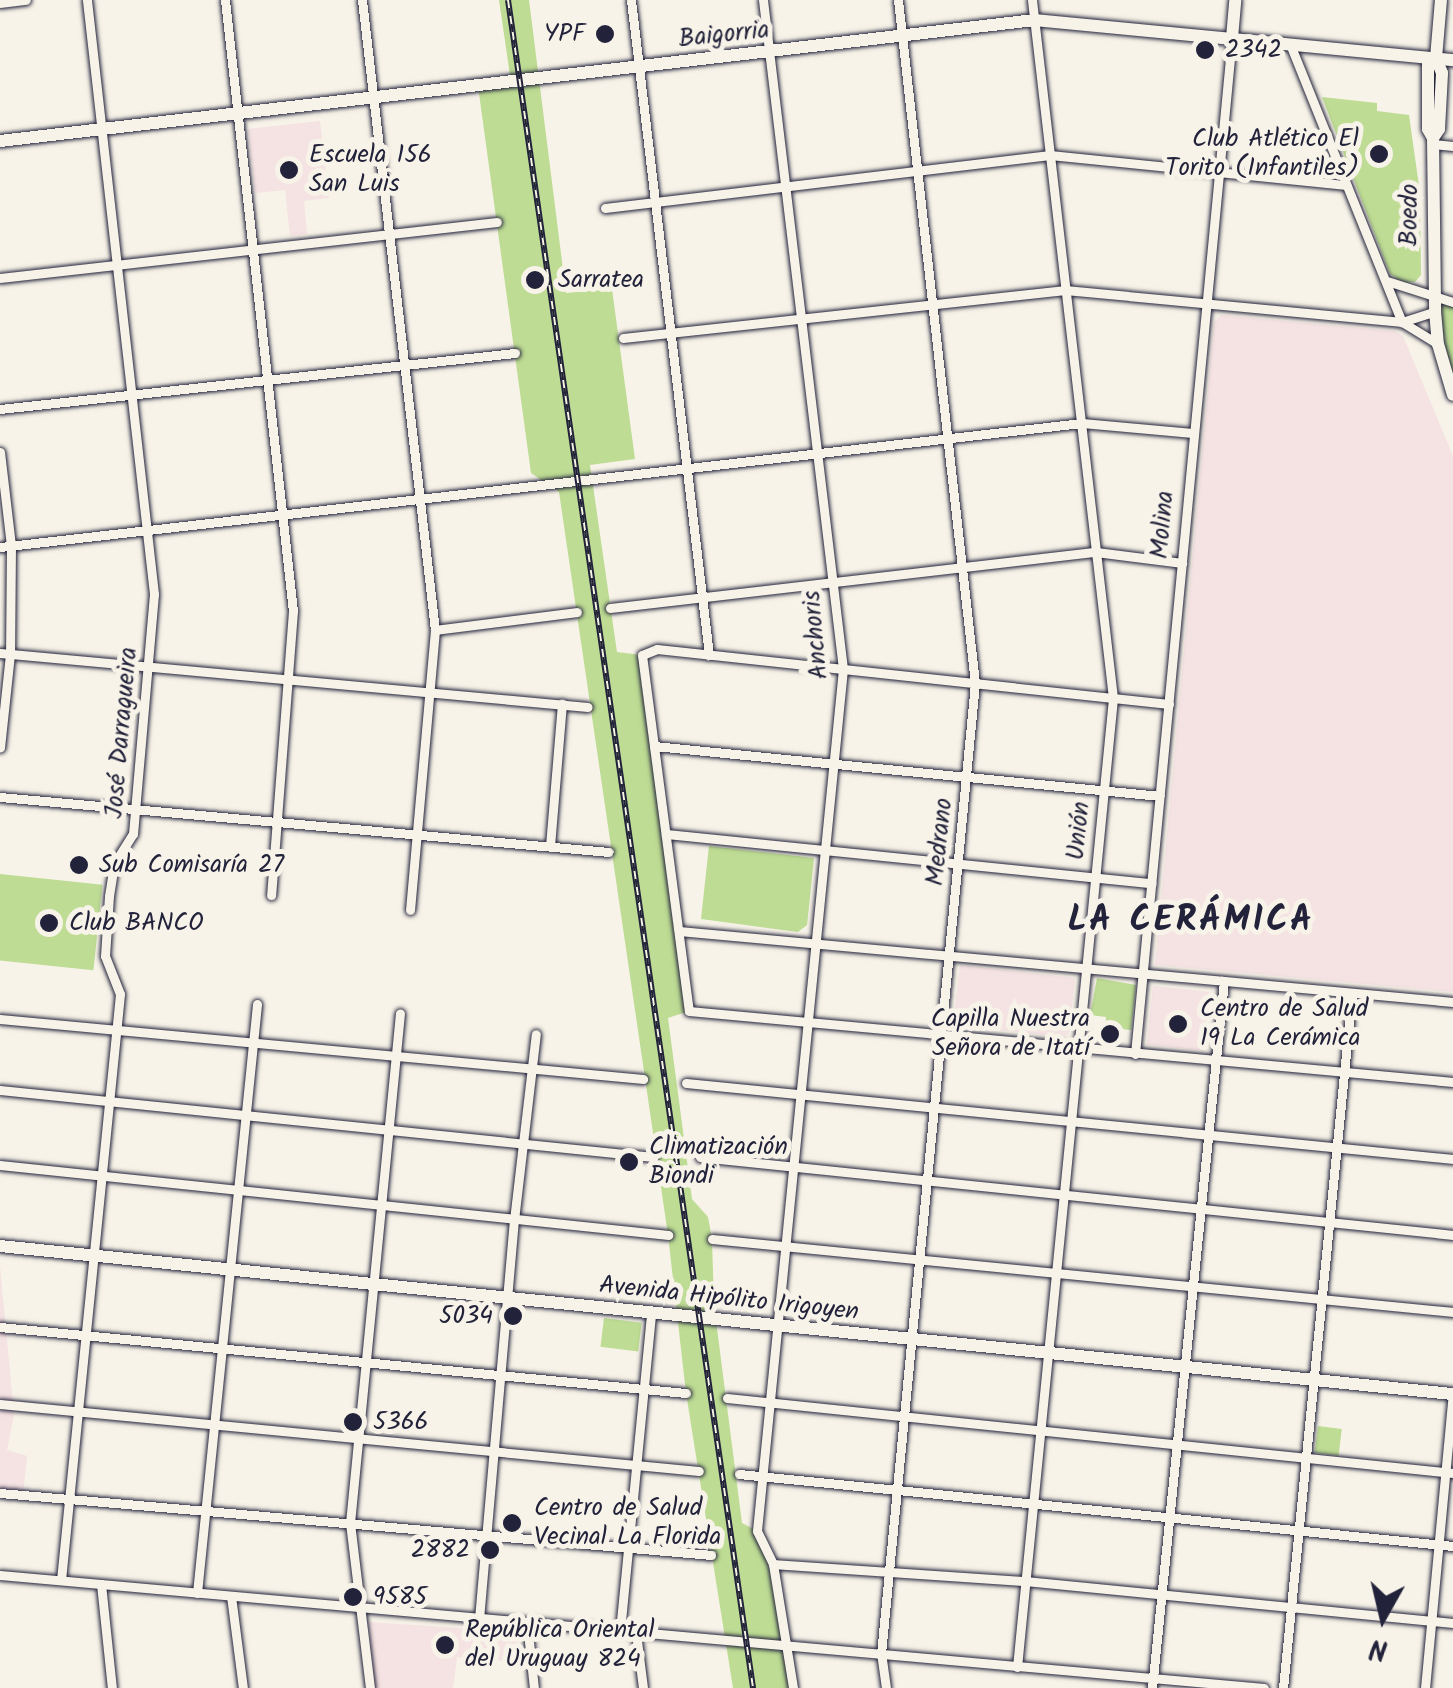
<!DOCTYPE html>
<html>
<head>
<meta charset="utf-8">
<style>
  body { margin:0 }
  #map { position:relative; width:1453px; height:1688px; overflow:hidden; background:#f7f3e8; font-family:Kalam,sans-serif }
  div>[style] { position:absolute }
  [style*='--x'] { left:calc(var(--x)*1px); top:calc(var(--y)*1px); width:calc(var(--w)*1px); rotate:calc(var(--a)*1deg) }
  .built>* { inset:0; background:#f5e2e2; transform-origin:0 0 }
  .green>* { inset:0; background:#bedc94; transform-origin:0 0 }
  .roads { filter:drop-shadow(0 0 2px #22223b) drop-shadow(0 0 2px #22223b) }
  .street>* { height:9px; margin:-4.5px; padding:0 4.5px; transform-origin:4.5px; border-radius:4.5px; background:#f7f3e8 }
  .secondary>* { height:12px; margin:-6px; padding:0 6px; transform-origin:6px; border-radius:6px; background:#f7f3e8 }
  .rail>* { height:6px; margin-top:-3px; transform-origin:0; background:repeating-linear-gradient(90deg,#f7f3e8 0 8px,#22223b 0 16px); box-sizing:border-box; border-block:2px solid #22223b }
  .dots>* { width:28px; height:28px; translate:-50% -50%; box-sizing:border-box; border:5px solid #f7f3e8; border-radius:50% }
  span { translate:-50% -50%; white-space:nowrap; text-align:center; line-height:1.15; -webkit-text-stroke:10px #f7f3e8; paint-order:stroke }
  .poi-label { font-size:25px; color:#22223b }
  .right { translate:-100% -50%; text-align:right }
  .left { translate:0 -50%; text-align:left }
  .street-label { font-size:25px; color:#22223b }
  .district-label { font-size:35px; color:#22223b; font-weight:700; letter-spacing:2.5px }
  .north { position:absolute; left:1333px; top:1568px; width:100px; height:100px; -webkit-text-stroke:8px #f7f3e8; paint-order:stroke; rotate:188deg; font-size:28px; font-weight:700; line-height:40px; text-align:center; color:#22223b }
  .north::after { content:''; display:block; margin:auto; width:35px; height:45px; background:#22223b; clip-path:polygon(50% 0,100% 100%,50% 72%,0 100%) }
</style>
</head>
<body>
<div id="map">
  <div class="built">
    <div style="clip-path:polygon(320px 121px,329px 198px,304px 201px,307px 234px,290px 236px,285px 190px,255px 193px,248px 129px)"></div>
    <div style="clip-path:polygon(1221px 315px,1395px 331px,1403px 336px,1453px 456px,1453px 992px,1155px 965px,1214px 322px)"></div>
    <div style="clip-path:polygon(960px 965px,1075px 978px,1069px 1033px,1064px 1037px,953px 1025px)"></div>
    <div style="left:1153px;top:986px;width:57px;height:59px;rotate:6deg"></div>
    <div style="clip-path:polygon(0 1267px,14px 1414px,7px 1450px,27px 1456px,23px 1495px,0 1493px)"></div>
    <div style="clip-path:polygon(369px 1622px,516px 1632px,521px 1658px,506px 1661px,457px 1657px,453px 1688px,375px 1688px)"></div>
  </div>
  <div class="green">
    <div style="clip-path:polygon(499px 0,529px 0,566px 293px,612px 289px,635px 459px,590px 465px,617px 652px,642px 655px,689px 1011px,668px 1018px,692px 1199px,708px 1217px,712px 1239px,714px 1305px,742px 1523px,757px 1531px,773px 1564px,793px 1688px,733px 1688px,686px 1393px,668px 1235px,559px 492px,531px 473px,478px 86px,511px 82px)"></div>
    <div style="clip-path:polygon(1322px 97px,1377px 103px,1377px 111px,1409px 115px,1420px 193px,1421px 275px,1415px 282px,1402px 282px,1390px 274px)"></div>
    <div style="clip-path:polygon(1433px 292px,1453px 302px,1453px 395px)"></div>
    <div style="clip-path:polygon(709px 846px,814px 858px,807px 925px,798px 932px,701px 919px)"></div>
    <div style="left:0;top:874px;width:103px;height:86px;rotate:6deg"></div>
    <div style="clip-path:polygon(1097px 978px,1136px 985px,1131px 1030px,1105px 1027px,1106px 1017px,1090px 1015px)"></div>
    <div style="left:604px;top:1318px;width:38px;height:29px;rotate:7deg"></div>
    <div style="left:1318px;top:1426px;width:24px;height:27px;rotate:7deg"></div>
  </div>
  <div class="roads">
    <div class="street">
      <div style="--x:225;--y:0;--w:615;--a:83.65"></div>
      <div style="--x:293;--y:611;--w:285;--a:94.4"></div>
      <div style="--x:362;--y:0;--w:634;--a:83.39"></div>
      <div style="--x:435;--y:630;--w:281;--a:95.1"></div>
      <div style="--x:631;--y:0;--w:660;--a:83.21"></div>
      <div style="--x:763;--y:0;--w:674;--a:83.18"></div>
      <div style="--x:843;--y:669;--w:866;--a:95.7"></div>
      <div style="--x:757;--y:1531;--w:37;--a:64"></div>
      <div style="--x:773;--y:1564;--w:126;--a:80.8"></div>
      <div style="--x:0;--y:3;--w:26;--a:-7"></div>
      <div style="--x:1290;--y:44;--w:300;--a:68.1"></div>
      <div style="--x:1402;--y:322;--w:42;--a:31.4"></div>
      <div style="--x:1433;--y:144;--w:20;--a:6"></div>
      <div style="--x:605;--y:208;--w:448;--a:-6.8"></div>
      <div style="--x:1050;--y:155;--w:298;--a:5.8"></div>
      <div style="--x:0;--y:278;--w:500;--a:-6.43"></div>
      <div style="--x:1387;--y:281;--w:69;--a:17.7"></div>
      <div style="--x:623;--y:338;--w:445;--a:-6.2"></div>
      <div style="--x:1065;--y:290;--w:339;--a:5.4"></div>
      <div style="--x:1402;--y:322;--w:35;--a:-18"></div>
      <div style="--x:0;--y:409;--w:518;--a:-6.21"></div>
      <div style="--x:0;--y:452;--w:95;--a:83.3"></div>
      <div style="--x:11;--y:546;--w:108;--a:90.5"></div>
      <div style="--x:10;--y:654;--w:94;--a:96.1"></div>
      <div style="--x:0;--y:547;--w:1088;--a:-6.54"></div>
      <div style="--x:1081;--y:423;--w:113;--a:5.1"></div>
      <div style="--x:610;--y:608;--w:489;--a:-6.6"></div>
      <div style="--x:1096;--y:552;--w:87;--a:7.3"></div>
      <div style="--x:435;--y:630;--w:143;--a:-7.2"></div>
      <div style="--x:0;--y:653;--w:590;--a:5.25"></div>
      <div style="--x:1169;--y:704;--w:515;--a:-173.87"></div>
      <div style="--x:657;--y:649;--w:16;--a:158"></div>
      <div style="--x:642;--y:655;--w:359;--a:82.5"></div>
      <div style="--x:689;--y:1011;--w:767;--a:5.31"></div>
      <div style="--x:654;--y:746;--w:508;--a:5.64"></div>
      <div style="--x:0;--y:797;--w:611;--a:5.16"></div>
      <div style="--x:666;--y:834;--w:488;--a:5.8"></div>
      <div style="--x:550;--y:846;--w:143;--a:-85.2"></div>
      <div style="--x:679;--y:931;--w:777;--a:5.24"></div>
      <div style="--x:0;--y:1019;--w:646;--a:5.33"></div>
      <div style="--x:1135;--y:1054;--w:1021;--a:-84.55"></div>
      <div style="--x:686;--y:1083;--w:771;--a:5.66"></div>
      <div style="--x:0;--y:1090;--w:657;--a:5.85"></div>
      <div style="--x:700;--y:1157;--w:757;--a:5.91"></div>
      <div style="--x:0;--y:1165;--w:672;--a:5.98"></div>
      <div style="--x:712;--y:1239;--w:745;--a:5.63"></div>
      <div style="--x:0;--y:1327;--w:689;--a:5.5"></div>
      <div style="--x:727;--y:1398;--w:730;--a:5.9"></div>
      <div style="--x:0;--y:1404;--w:702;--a:5.48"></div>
      <div style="--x:739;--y:1474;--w:718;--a:5.76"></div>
      <div style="--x:0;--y:1493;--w:714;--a:4.98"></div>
      <div style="--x:773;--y:1564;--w:253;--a:3.9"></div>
      <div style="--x:1025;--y:1581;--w:430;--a:5.6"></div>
      <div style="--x:0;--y:1575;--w:1269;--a:5.11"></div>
      <div style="--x:61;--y:1580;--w:589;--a:-84.25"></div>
      <div style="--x:120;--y:994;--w:41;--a:-111.5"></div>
      <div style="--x:105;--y:956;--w:60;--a:-86.2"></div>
      <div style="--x:109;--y:896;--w:32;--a:-81"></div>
      <div style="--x:114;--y:864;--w:36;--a:-58"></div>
      <div style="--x:133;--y:834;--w:241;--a:-85"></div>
      <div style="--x:154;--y:594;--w:598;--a:-96.44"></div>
      <div style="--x:101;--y:1584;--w:105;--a:84"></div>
      <div style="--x:197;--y:1593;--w:592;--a:-84.18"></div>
      <div style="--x:231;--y:1596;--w:93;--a:82.6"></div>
      <div style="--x:479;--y:1619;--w:401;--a:-85"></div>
      <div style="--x:514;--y:1220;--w:187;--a:-83.3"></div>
      <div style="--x:527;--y:1623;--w:65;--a:83.9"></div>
      <div style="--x:620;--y:1631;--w:318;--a:-84.4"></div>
      <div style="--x:636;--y:1633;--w:55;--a:82.7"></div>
      <div style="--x:1017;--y:1667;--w:974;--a:-84.34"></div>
      <div style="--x:1113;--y:698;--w:703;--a:-96.62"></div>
      <div style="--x:370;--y:1688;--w:166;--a:-96.9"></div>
      <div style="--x:350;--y:1523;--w:512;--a:-84.4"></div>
      <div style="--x:886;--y:1688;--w:34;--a:-98"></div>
      <div style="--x:881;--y:1654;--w:976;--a:-84.47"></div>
      <div style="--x:975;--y:683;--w:687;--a:-96.43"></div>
      <div style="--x:1152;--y:1688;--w:711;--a:-84.19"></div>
      <div style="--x:1283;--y:1688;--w:698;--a:-84.33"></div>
      <div style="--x:1425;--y:1688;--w:297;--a:-84.6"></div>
    </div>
    <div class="secondary">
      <div style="--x:1232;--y:38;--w:38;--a:-85"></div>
      <div style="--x:1428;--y:58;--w:71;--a:90"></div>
      <div style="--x:1428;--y:129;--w:10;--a:61"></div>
      <div style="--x:1433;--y:138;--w:173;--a:89.3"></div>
      <div style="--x:1435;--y:311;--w:33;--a:85"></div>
      <div style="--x:1438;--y:344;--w:53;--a:73.6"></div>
      <div style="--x:1433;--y:138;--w:11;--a:-56"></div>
      <div style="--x:1439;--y:129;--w:56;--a:-86.9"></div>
      <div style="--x:1442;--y:73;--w:16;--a:-112"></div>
      <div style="--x:1436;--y:58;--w:58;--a:-85.1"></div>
      <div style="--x:0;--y:141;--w:1042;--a:-6.67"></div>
      <div style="--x:1035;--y:20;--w:420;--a:5.5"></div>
      <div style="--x:0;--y:1246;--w:1461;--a:5.82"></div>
    </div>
  </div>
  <div class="rail">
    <div style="--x:508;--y:0;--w:1706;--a:81.74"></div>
  </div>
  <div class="dots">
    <div style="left:605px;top:34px;background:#22223b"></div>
    <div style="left:1205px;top:50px;background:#22223b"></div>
    <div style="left:1379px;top:154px;background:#22223b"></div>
    <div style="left:289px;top:170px;background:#22223b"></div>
    <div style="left:535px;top:280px;background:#22223b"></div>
    <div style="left:79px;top:865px;background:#22223b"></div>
    <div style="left:49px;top:923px;background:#22223b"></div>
    <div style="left:1178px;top:1024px;background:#22223b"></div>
    <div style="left:1110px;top:1034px;background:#22223b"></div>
    <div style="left:629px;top:1162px;background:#22223b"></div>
    <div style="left:513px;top:1316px;background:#22223b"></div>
    <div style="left:353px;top:1422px;background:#22223b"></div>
    <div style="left:512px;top:1523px;background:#22223b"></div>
    <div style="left:490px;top:1550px;background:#22223b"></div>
    <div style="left:353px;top:1597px;background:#22223b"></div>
    <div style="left:445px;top:1645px;background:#22223b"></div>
  </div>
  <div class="poi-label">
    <span class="right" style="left:585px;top:34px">YPF</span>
    <span class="left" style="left:1225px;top:50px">2342</span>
    <span class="right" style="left:1359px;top:154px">Club Atlético El<br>Torito (Infantiles)</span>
    <span class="left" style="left:309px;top:170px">Escuela 156<br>San Luis</span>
    <span class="left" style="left:558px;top:280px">Sarratea</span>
    <span class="left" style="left:99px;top:865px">Sub Comisaría 27</span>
    <span class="left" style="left:69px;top:923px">Club BANCO</span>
    <span class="left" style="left:1200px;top:1024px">Centro de Salud<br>19 La Cerámica</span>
    <span class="right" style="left:1090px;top:1034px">Capilla Nuestra<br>Señora de Itatí</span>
    <span class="left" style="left:649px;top:1162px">Climatización<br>Biondi</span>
    <span class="right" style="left:493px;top:1316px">5034</span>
    <span class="left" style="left:373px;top:1422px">5366</span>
    <span class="left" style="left:534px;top:1523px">Centro de Salud<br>Vecinal La Florida</span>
    <span class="right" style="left:470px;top:1550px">2882</span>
    <span class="left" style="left:373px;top:1597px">9585</span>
    <span class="left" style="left:465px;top:1645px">República Oriental<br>del Uruguay 824</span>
  </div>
  <div class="street-label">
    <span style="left:724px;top:35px;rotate:-6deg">Baigorria</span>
    <span style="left:1410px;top:215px;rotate:-89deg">Boedo</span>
    <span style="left:1163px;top:525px;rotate:-85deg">Molina</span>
    <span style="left:816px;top:635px;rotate:-95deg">Anchoris</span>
    <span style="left:122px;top:733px;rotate:-85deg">José Darragueira</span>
    <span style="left:1079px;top:831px;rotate:-84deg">Unión</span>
    <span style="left:940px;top:842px;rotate:-84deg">Medrano</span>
    <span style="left:729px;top:1299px;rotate:6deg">Avenida Hipólito Irigoyen</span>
  </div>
  <div class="district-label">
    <span style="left:1191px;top:921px">LA CERÁMICA</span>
  </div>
  <div class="north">N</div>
</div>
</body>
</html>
